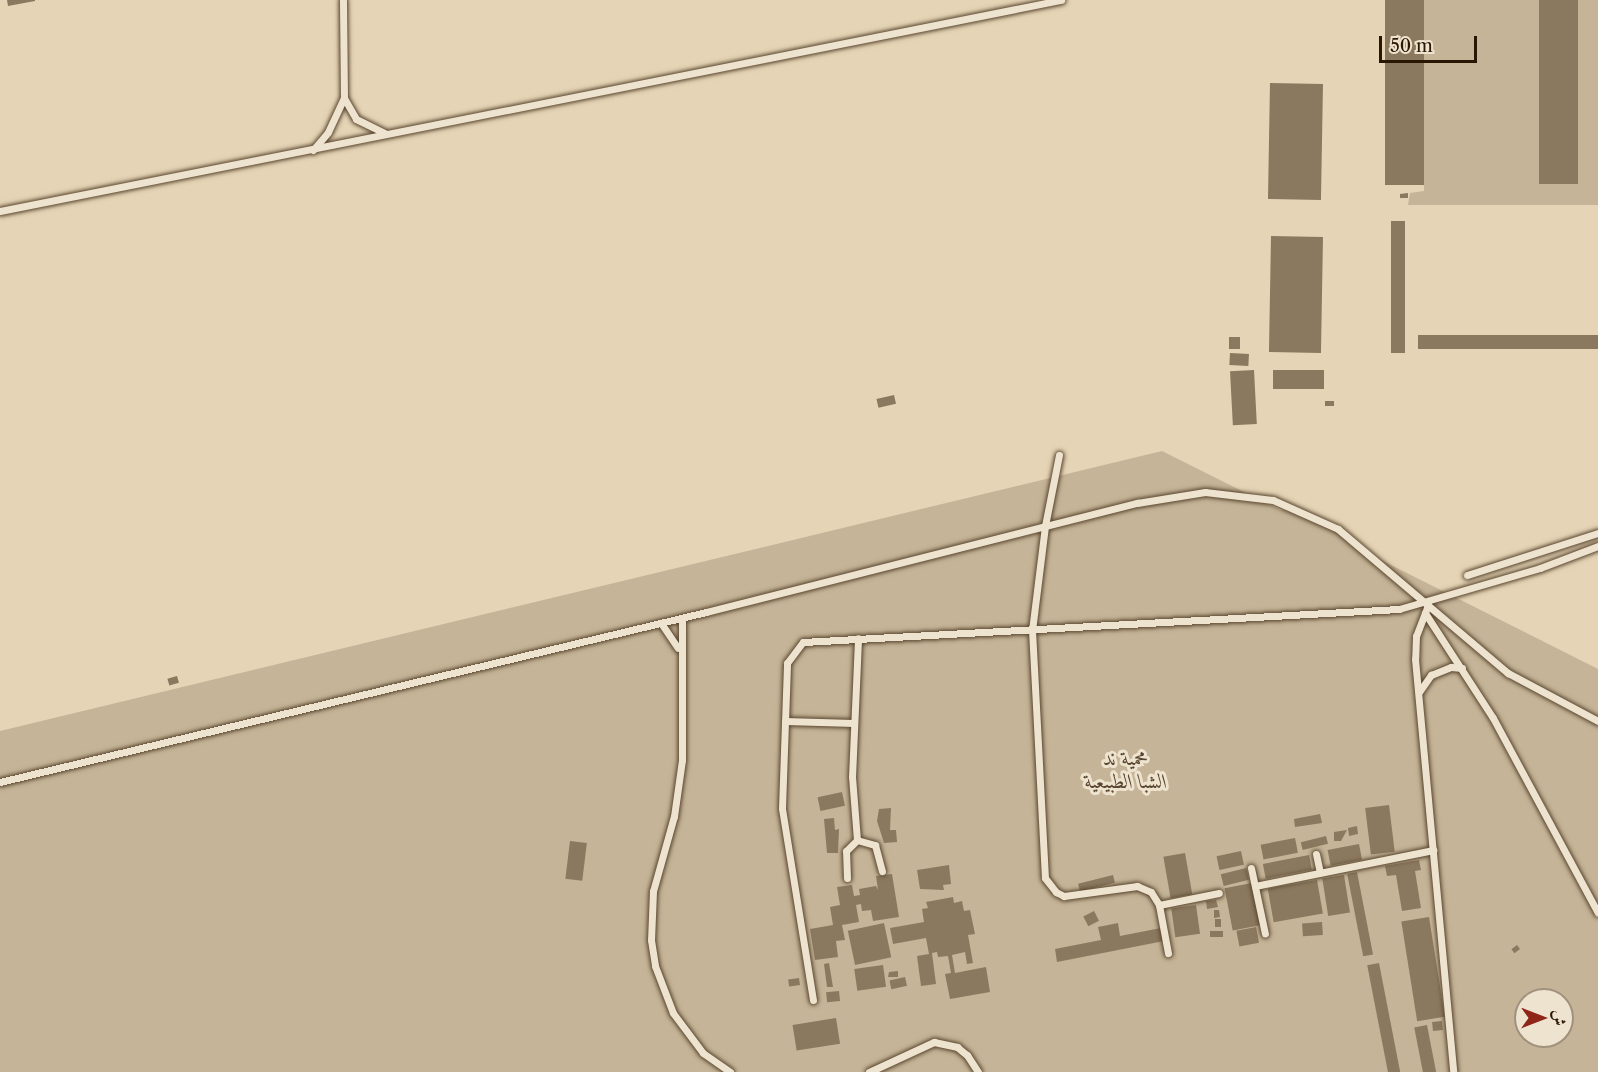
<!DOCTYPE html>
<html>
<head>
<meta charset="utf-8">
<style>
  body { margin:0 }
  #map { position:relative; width:1598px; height:1072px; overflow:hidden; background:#e5d4b5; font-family:"Libre Caslon Text",Amiri,serif }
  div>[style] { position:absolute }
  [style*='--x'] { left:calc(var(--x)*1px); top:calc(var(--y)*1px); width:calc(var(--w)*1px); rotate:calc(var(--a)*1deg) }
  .green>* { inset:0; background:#c5b497 }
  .building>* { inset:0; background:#8b795f; transform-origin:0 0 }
  .roads { filter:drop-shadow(0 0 2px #59462f) drop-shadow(0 0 2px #59462f) }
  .lane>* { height:7px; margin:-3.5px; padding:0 3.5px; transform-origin:3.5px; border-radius:3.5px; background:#eee3cf }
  span { translate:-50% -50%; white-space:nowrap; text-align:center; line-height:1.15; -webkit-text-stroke:6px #eee3cf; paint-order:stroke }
  .park-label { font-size:20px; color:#58452f; font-style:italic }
  .north { position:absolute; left:1514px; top:988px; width:60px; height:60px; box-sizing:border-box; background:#eee3cf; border:2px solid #a0917d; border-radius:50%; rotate:90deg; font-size:16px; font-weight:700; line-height:24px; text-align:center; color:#2a1602 }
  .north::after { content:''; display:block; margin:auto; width:21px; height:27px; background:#8f2418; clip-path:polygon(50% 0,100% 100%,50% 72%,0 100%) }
  .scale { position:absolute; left:1379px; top:36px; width:98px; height:27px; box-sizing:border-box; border:3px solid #2a1602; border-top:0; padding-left:8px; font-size:18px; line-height:21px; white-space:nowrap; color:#2a1602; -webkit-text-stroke:4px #eee3cf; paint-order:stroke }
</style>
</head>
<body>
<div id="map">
  <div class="green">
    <div style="clip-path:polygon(1424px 0,1539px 0,1540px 184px,1578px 184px,1578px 0,1598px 0,1598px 205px,1408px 205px,1410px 193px,1424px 191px)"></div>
    <div style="clip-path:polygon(evenodd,1162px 451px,1280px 510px,1305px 511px,1371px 555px,1598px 669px,1598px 1072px,0 1072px,0 731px,1162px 451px,1526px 1000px,1562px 1000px,1562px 1036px,1526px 1036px,1526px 1000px)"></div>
  </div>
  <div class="building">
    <div style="clip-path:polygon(7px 0,35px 0,35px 1px,8px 6px)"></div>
    <div style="left:1385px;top:0;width:39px;height:185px"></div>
    <div style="left:1539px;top:0;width:39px;height:184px"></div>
    <div style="left:1270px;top:83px;width:53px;height:116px;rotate:1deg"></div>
    <div style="clip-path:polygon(1408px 193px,1408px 198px,1400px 198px,1400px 194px)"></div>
    <div style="left:1391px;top:221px;width:14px;height:132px"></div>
    <div style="left:1271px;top:236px;width:52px;height:116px;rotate:1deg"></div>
    <div style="left:1598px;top:335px;width:14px;height:180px;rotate:90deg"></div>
    <div style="left:1229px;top:337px;width:11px;height:12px"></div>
    <div style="left:1230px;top:353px;width:19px;height:12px;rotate:3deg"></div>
    <div style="left:1254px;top:370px;width:54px;height:24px;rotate:87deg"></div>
    <div style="left:1273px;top:370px;width:51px;height:19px"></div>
    <div style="left:894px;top:395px;width:9px;height:18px;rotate:77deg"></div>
    <div style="left:1334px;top:401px;width:5px;height:9px;rotate:90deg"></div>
    <div style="left:177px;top:676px;width:7px;height:10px;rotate:74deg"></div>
    <div style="left:842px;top:792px;width:14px;height:25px;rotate:78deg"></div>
    <div style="left:1389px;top:805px;width:47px;height:24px;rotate:83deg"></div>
    <div style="clip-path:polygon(891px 808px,890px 830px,896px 830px,897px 842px,884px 843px,877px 821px,879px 809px)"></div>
    <div style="clip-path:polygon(1320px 814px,1322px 823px,1295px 827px,1294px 819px)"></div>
    <div style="clip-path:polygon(834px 818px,835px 830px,839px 829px,838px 853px,827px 853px,824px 819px)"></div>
    <div style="clip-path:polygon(1357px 826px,1358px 834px,1349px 836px,1348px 828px)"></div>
    <div style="clip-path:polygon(1347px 830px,1341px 841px,1334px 841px,1334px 832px)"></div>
    <div style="left:1326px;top:836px;width:8px;height:26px;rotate:76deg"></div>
    <div style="left:1295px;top:838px;width:15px;height:35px;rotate:79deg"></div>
    <div style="left:570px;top:841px;width:17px;height:38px;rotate:7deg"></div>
    <div style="left:1359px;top:844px;width:16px;height:32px;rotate:79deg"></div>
    <div style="left:1241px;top:851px;width:14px;height:25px;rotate:78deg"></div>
    <div style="left:1185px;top:853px;width:42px;height:22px;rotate:80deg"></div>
    <div style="left:1309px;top:855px;width:15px;height:47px;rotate:79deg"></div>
    <div style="clip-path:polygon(1419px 860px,1421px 870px,1415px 871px,1421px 908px,1402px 911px,1396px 875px,1387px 876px,1385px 866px)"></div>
    <div style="clip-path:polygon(949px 865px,951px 884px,943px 885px,944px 890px,920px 889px,917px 870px)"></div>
    <div style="left:1246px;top:868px;width:12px;height:26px;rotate:76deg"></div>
    <div style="left:1357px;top:872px;width:84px;height:10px;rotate:79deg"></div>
    <div style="clip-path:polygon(892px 874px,899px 917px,873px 921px,871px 910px,862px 911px,861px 904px,856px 905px,859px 922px,842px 925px,845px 940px,836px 941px,838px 957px,815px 960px,810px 929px,833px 925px,830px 907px,840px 905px,837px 887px,852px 885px,854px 896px,860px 895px,859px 889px,876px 886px,878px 890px,876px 876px)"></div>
    <div style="left:1113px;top:875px;width:8px;height:36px;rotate:76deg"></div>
    <div style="left:1344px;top:875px;width:38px;height:22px;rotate:81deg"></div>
    <div style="left:1317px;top:880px;width:34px;height:50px;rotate:80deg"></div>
    <div style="left:1252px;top:883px;width:43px;height:28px;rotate:79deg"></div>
    <div style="clip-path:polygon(953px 897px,954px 903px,962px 901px,964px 911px,970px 910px,975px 934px,968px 935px,973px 963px,967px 964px,965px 952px,952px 955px,955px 973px,986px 967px,990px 992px,950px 999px,945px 974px,951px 973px,948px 956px,938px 957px,937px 952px,932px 953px,936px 984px,921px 986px,917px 956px,929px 954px,926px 938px,893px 944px,890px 928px,924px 922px,922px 909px,928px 908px,926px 902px)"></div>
    <div style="clip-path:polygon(1216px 900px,1218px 907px,1207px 909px,1206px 901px)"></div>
    <div style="left:1196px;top:905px;width:29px;height:25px;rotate:82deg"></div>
    <div style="clip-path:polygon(1214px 910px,1219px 910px,1220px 917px,1214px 918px)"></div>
    <div style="left:1094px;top:911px;width:11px;height:12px;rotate:63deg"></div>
    <div style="left:1429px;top:917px;width:101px;height:28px;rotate:81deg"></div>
    <div style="left:1215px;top:919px;width:6px;height:8px"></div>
    <div style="left:1322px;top:922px;width:13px;height:20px;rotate:86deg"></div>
    <div style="left:884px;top:923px;width:35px;height:37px;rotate:78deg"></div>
    <div style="clip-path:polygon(1118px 923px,1120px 936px,1161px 928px,1164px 941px,1057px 962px,1055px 949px,1101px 940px,1098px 927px)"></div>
    <div style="left:1256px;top:927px;width:16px;height:20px;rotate:79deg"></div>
    <div style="left:1223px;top:931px;width:6px;height:13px;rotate:90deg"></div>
    <div style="left:1517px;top:945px;width:5px;height:7px;rotate:53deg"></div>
    <div style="clip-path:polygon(829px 963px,833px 987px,827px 987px,824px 964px)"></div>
    <div style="left:1379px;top:963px;width:111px;height:12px;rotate:79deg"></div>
    <div style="left:883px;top:965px;width:22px;height:29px;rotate:82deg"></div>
    <div style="clip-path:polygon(898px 971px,898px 977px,888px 977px,889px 972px)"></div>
    <div style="left:905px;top:977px;width:9px;height:16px;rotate:77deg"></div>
    <div style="left:799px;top:978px;width:7px;height:11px;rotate:82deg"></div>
    <div style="left:839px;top:991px;width:10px;height:13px;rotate:84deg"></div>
    <div style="left:836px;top:1018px;width:26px;height:44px;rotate:81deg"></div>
    <div style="left:1442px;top:1021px;width:9px;height:10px;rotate:84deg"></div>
    <div style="left:1427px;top:1025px;width:48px;height:13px;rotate:79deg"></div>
  </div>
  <div class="roads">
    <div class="lane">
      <div style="--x:344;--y:98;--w:24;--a:60"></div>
      <div style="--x:356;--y:119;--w:32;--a:26"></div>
      <div style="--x:313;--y:150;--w:23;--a:-50"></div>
      <div style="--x:328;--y:132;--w:38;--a:-65"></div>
      <div style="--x:344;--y:98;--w:98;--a:-90.6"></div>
      <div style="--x:0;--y:211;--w:1082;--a:-11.25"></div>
      <div style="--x:1059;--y:455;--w:72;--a:101.2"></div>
      <div style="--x:1045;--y:526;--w:105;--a:97.1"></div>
      <div style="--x:1032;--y:630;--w:248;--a:87"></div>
      <div style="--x:1045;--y:878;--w:18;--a:52"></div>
      <div style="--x:1056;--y:892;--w:9;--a:27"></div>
      <div style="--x:1064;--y:896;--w:74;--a:-7.8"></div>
      <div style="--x:1137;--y:886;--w:15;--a:23"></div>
      <div style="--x:1151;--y:892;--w:15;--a:58"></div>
      <div style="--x:1159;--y:905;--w:49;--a:79.4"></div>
      <div style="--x:1467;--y:575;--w:138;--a:-17.8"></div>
      <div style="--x:1428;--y:605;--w:33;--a:111"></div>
      <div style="--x:1416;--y:636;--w:23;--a:92"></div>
      <div style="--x:1415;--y:659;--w:415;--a:84.7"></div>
      <div style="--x:1425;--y:613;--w:125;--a:57.1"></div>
      <div style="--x:1493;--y:718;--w:221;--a:61.7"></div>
      <div style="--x:682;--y:618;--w:142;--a:90"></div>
      <div style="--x:682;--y:760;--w:57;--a:98.1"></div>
      <div style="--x:674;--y:816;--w:78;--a:105.6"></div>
      <div style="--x:653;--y:891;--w:49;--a:92.3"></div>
      <div style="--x:651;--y:940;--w:26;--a:81"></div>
      <div style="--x:655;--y:966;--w:50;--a:69"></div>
      <div style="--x:673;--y:1013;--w:50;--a:53.1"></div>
      <div style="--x:703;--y:1053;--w:33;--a:35"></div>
      <div style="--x:661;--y:623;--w:30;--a:56"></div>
      <div style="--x:1419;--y:692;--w:21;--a:-55"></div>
      <div style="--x:1431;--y:675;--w:22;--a:-22"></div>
      <div style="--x:1451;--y:667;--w:11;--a:5"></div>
      <div style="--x:785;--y:721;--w:69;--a:1.7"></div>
      <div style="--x:0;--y:782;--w:726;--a:-13.54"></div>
      <div style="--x:706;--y:612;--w:445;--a:-14.2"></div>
      <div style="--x:1137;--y:503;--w:69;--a:-9.2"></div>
      <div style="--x:1205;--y:492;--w:68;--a:6.7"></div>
      <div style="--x:1273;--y:500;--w:71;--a:24"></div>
      <div style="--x:1338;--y:529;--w:223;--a:40.3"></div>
      <div style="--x:1508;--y:673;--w:102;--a:28.1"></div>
      <div style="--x:857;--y:840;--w:63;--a:-94.5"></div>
      <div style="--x:852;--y:777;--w:139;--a:-87.5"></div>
      <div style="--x:1316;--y:854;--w:19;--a:78"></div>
      <div style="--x:1251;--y:868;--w:67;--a:78"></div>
      <div style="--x:847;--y:878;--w:27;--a:-92"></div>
      <div style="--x:846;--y:851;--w:16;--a:-45"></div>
      <div style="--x:857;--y:840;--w:19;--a:16"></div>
      <div style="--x:875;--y:845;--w:27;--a:75"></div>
      <div style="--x:1255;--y:886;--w:182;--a:-11.4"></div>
      <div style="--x:1159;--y:905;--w:61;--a:-11.3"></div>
      <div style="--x:813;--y:1000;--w:194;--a:-99.2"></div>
      <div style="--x:782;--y:808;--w:145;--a:-88"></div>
      <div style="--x:787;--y:663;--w:26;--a:-53"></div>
      <div style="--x:803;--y:642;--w:597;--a:-3.17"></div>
      <div style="--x:1399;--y:609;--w:147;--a:-16.2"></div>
      <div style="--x:1540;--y:568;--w:62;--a:-20.8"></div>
      <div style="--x:869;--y:1072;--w:72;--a:-24.8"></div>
      <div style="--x:934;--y:1042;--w:24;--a:12"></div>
      <div style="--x:957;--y:1047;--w:13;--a:39"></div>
      <div style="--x:967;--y:1055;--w:20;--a:57"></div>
    </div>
  </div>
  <div class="park-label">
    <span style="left:1126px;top:770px">محمية ند<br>الشبا الطبيعية</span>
  </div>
  <div class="north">ش</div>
  <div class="scale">50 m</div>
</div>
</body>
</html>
